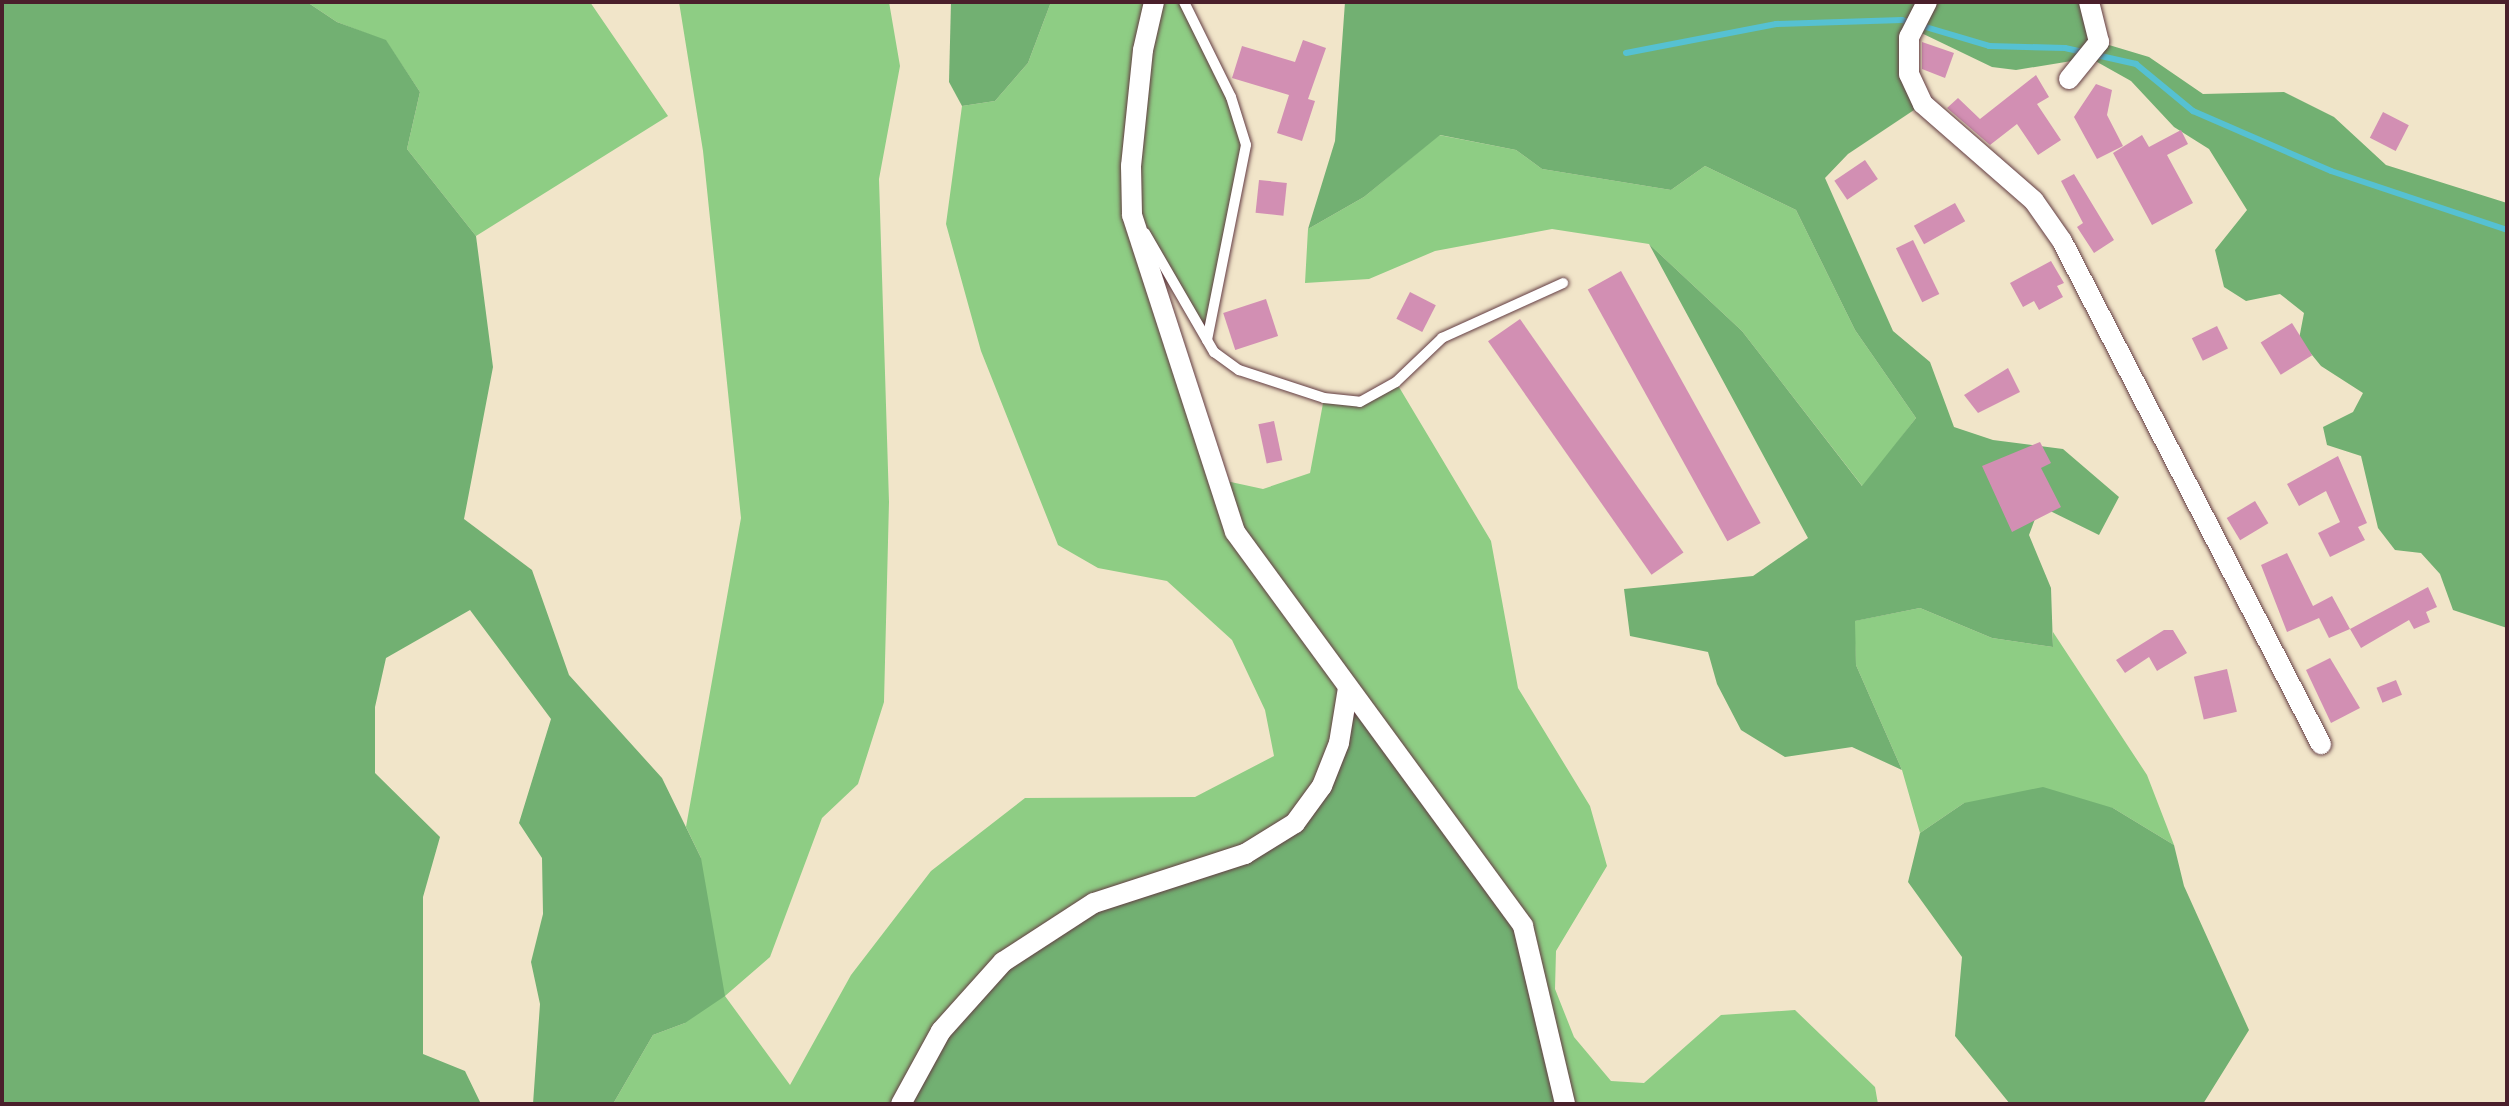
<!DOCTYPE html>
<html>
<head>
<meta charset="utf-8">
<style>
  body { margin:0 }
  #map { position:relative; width:2509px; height:1106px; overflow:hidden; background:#f1e5c9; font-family:"Playpen Sans",sans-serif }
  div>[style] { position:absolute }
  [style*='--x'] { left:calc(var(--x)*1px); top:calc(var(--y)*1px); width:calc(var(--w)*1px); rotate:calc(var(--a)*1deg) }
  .green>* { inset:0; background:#8ecd84 }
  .forest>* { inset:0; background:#72b072 }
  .stream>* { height:6px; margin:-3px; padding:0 3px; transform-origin:3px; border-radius:3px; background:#56c1d2 }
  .building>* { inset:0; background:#d28fb3; transform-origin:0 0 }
  .roads { filter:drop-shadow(0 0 2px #633d43) drop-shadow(0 0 2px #633d43) }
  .lane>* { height:10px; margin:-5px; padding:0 5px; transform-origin:5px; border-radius:5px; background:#fff }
  .street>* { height:20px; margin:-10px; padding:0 10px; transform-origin:10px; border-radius:10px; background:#fff }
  span { translate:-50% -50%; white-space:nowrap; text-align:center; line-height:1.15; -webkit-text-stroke:8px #fbf7ec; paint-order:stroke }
  .frame { position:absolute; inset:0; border:4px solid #4a1f2b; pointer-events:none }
</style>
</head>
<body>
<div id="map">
  <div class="green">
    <div style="clip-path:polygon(307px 2px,590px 2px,668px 116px,476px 236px,407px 149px,420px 92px,386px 41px,337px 22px)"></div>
    <div style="clip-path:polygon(679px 2px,889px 2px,900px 66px,879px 179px,889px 502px,884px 702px,858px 784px,822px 818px,770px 957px,725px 996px,790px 1085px,851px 975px,931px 871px,1025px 798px,1195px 797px,1274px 756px,1265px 710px,1232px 640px,1167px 581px,1098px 568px,1058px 545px,981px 351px,946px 224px,962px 106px,995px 101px,1028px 63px,1051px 2px,1184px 2px,1231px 97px,1246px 145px,1207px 340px,1134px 218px,1217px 479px,1263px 489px,1310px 473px,1324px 398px,1360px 402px,1396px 382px,1491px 541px,1518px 688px,1590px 806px,1607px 866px,1556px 951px,1555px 989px,1574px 1037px,1611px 1081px,1644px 1083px,1721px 1015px,1795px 1010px,1875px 1087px,1878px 1104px,1565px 1104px,1339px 743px,1295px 823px,901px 1104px,613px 1104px,653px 1035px,685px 1023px,701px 858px,686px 827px,741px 518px,703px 151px)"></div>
    <div style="clip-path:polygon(1439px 135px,1516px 150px,1542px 169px,1671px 190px,1705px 166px,1796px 210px,1855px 330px,1916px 418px,1863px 487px,1742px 331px,1649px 244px,1552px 229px,1435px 251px,1369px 279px,1305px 283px,1308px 229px,1364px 197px)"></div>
    <div style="clip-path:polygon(1920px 608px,1992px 638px,2053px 647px,2053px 632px,2147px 775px,2174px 845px,2113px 808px,1964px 803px,1920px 833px,1902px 770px,1856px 665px,1854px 621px)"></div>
  </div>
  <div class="forest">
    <div style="clip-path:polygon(2px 2px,307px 2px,337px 22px,386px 40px,420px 92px,407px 149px,476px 236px,493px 367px,464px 519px,532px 570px,569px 675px,662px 778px,701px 858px,725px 996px,685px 1023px,653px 1035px,613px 1104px,533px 1104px,540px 1004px,531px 962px,543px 914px,542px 858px,519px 823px,551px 719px,470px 610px,386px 658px,375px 707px,375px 773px,440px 837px,423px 897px,423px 1054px,465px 1071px,481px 1104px,2px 1104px)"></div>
    <div style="clip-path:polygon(951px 2px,1051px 2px,1028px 63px,995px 101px,962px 106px,949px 82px)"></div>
    <div style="clip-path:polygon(1345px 2px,2089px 2px,2099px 42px,2149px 57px,2203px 94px,2284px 92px,2334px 117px,2386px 165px,2507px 203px,2507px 628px,2453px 610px,2440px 574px,2421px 553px,2395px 550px,2378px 528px,2361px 456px,2327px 445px,2323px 427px,2353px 412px,2363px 393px,2321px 366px,2299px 339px,2304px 313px,2280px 294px,2246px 301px,2224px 287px,2215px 250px,2247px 210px,2209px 149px,2174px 127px,2131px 81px,2090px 58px,2016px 70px,1992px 67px,1913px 29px,1923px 104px,1848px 154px,1825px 178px,1893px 331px,1930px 362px,1954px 427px,1993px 440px,2063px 449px,2119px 497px,2099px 535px,2040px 506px,2029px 535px,2051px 588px,2053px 647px,1992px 638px,1920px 608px,1855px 621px,1856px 665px,1902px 770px,1852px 747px,1785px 757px,1741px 730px,1717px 684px,1708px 652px,1630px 636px,1624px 589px,1753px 576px,1808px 538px,1649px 244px,1742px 331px,1862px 486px,1916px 418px,1855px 330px,1796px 210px,1705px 166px,1671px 190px,1542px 169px,1516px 150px,1440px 135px,1364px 197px,1308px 229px,1335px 141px)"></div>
    <div style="clip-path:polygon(1348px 688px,1523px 926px,1565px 1104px,901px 1104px,1003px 962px,1094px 903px,1245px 854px,1322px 786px)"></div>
    <div style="clip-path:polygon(2043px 787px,2113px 808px,2174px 845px,2184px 886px,2249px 1030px,2203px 1104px,2010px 1104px,1955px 1036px,1962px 957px,1908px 882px,1920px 833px,1964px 803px)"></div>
  </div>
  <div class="stream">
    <div style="--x:1626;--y:53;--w:153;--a:-10.9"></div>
    <div style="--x:1776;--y:24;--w:126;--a:-1.8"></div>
    <div style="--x:1902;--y:20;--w:91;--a:16.6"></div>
    <div style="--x:1989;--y:46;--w:76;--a:1.5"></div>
    <div style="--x:2065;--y:48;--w:73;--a:12.7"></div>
    <div style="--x:2136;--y:64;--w:74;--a:39.5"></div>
    <div style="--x:2193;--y:111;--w:150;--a:23.5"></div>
    <div style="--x:2331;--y:171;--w:186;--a:18.5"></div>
  </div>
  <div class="building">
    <div style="clip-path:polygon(1303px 40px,1326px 48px,1308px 99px,1315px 101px,1302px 141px,1277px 133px,1289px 95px,1232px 78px,1242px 46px,1295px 62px)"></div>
    <div style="clip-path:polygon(1922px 42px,1954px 53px,1945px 78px,1922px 69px)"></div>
    <div style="clip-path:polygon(2036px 75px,2049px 97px,2037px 104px,2061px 140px,2038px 155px,2017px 124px,1990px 145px,1947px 108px,1958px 98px,1980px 119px)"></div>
    <div style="clip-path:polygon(2096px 84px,2112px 90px,2107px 115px,2123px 146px,2097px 159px,2074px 117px)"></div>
    <div style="left:2383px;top:112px;width:29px;height:29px;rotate:27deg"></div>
    <div style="clip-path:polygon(2181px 130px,2188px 144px,2167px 155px,2193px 203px,2152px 225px,2113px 153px,2142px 135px,2149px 147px)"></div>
    <div style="left:1865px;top:160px;width:23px;height:37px;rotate:56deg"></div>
    <div style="clip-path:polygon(2074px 174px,2114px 240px,2094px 253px,2077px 227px,2083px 223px,2061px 181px)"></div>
    <div style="left:1259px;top:180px;width:28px;height:33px;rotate:6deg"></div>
    <div style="left:1955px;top:203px;width:21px;height:47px;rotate:61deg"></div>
    <div style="left:1913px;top:240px;width:60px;height:19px;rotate:64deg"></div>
    <div style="clip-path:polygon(2051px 261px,2064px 283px,2057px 286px,2063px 297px,2039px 310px,2034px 301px,2023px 307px,2010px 283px)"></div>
    <div style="left:1621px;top:271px;width:288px;height:38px;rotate:61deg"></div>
    <div style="left:1410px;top:292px;width:29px;height:30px;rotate:27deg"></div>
    <div style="left:1266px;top:299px;width:39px;height:45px;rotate:72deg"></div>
    <div style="left:1520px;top:319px;width:285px;height:39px;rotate:55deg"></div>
    <div style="left:2292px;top:323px;width:38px;height:37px;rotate:58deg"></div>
    <div style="left:2217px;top:326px;width:25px;height:28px;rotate:64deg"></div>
    <div style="clip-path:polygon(2008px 368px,2020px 392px,1978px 413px,1964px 395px)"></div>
    <div style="left:1274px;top:421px;width:40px;height:16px;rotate:78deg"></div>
    <div style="clip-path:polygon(2040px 442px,2051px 463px,2041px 468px,2061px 507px,2012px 532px,1982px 466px)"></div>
    <div style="clip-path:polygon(2338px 456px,2367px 523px,2358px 527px,2365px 540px,2330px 557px,2318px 533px,2340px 522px,2326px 491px,2299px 506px,2287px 484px)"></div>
    <div style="left:2255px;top:501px;width:26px;height:33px;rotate:59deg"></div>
    <div style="clip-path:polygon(2287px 553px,2313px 606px,2332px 596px,2350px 629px,2428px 587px,2437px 607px,2426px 612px,2430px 622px,2414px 629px,2409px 620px,2361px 648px,2350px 629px,2329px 638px,2319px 618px,2287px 632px,2261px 565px)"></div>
    <div style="clip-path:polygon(2164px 630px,2173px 630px,2187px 653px,2157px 671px,2149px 657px,2125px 673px,2116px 660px)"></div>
    <div style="clip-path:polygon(2330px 658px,2360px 708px,2331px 723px,2306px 670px)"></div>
    <div style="left:2227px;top:669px;width:44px;height:34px;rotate:77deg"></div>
    <div style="left:2396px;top:680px;width:16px;height:21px;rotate:68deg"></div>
  </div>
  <div class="roads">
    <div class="lane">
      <div style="--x:1184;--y:2;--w:106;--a:63.7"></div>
      <div style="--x:1231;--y:97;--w:50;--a:72.6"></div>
      <div style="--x:1246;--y:145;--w:199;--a:101.3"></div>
      <div style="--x:1145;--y:233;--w:138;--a:59.9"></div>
      <div style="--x:1214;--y:352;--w:31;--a:36"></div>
      <div style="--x:1239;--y:370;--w:89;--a:18.2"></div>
      <div style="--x:1324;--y:398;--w:36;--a:6"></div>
      <div style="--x:1360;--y:402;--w:41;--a:-29.1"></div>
      <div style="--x:1396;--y:382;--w:64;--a:-43.7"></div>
      <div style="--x:1442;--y:338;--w:133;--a:-24.4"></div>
    </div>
    <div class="street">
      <div style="--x:1154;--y:2;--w:49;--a:102.9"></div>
      <div style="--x:1143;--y:50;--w:117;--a:95.9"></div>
      <div style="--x:1131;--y:166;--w:49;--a:88.8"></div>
      <div style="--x:1132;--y:215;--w:333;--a:72"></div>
      <div style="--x:1235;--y:532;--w:488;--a:53.8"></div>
      <div style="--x:1523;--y:926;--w:183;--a:76.7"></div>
      <div style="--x:1927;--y:2;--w:39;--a:117"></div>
      <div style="--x:1909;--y:37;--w:37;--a:90"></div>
      <div style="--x:1909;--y:74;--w:33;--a:65"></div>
      <div style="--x:1923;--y:104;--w:147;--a:41.1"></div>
      <div style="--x:2034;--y:201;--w:49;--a:55"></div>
      <div style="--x:2062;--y:241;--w:566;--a:62.76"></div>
      <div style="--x:2069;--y:79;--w:48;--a:-51"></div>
      <div style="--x:2099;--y:42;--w:41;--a:-104"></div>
      <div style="--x:901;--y:1104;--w:83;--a:-61.3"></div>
      <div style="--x:941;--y:1031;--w:93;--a:-48.1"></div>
      <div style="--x:1003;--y:962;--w:108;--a:-33"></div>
      <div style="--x:1094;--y:903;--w:159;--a:-18"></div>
      <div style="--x:1245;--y:854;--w:59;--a:-31.8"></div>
      <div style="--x:1295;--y:823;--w:46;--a:-53.9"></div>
      <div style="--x:1322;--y:786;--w:46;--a:-68.4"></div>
      <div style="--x:1339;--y:743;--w:56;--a:-80.7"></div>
    </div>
  </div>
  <div class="frame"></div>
</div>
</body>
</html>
